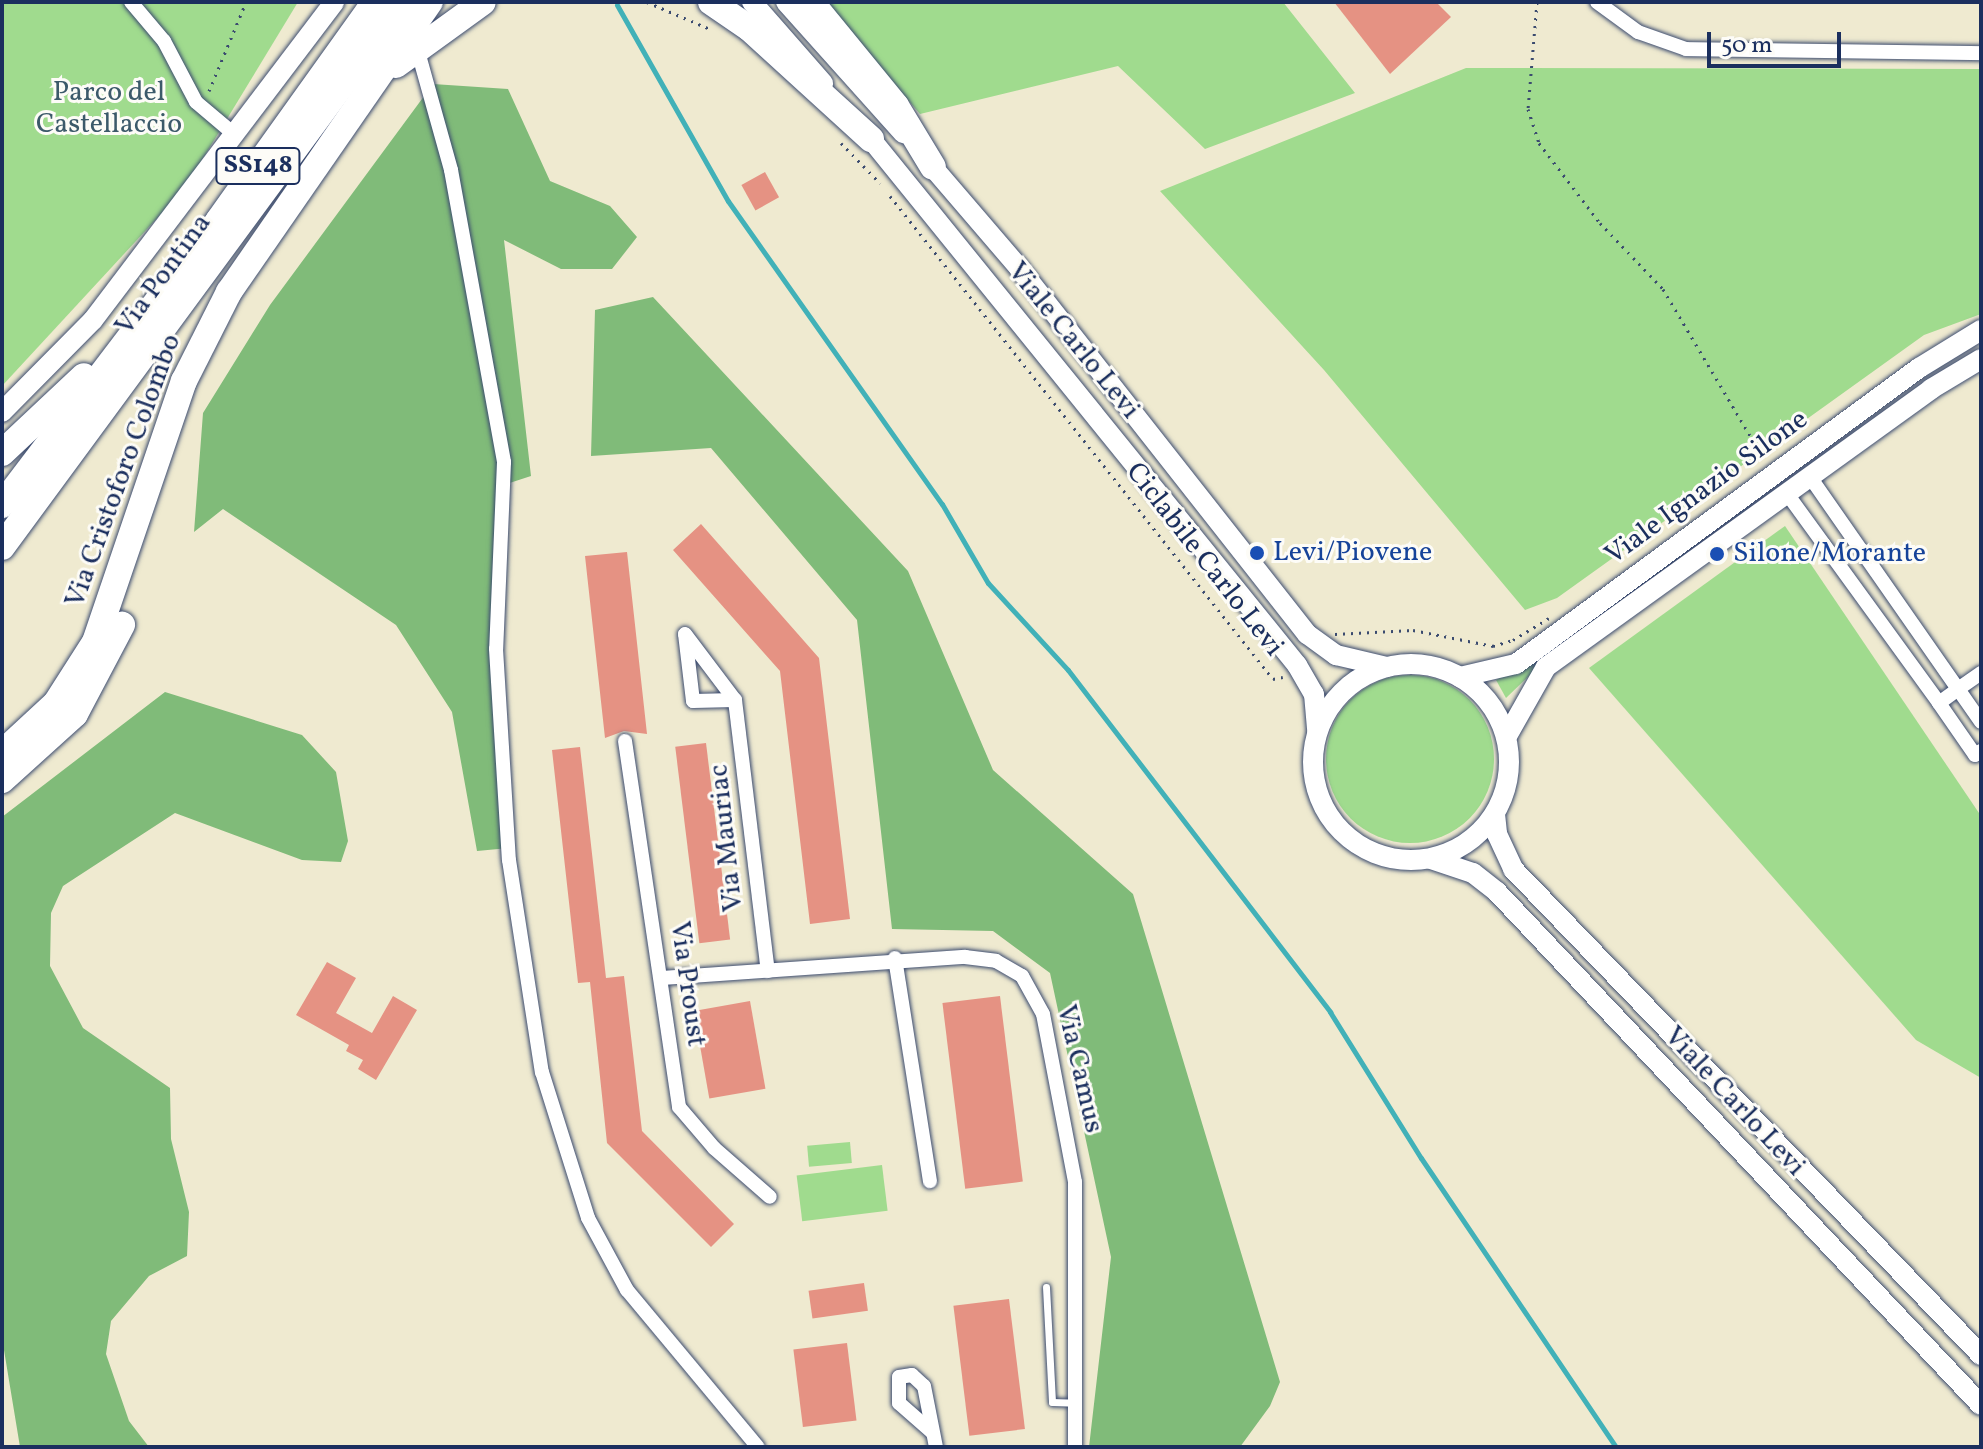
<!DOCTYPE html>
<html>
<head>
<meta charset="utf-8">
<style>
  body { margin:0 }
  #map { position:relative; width:1983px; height:1449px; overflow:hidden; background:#efead0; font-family:Vollkorn,serif }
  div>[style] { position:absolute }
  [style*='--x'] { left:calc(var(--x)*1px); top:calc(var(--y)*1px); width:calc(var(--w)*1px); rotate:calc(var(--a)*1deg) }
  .green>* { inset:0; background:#a0db8e; transform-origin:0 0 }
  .round { border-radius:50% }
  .forest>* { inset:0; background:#80bb79 }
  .stream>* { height:5px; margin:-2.5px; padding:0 2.5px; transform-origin:2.5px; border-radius:2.5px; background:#41b1b8 }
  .building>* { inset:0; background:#e59283; transform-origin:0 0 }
  .path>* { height:3px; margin-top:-1.5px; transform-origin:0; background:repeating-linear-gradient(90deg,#3b4b6f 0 2px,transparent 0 8px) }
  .roads { filter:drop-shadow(0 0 2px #3b4b6f) drop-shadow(0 0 2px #3b4b6f) }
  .lane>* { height:7px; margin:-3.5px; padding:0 3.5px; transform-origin:3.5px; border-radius:3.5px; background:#fff }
  .street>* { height:14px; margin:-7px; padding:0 7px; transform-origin:7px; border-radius:7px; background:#fff }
  .secondary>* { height:20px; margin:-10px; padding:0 10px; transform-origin:10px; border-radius:10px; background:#fff }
  .secondary>.ring { margin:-10px; padding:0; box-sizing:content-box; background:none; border:20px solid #fff; border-radius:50% }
  .highway>* { height:26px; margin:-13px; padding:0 13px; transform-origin:13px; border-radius:13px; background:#fff }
  .dots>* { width:22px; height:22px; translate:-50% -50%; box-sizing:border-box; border:4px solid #fdfcf7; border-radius:50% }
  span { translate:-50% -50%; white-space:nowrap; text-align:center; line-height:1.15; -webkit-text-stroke:6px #fdfcf7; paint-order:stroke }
  .shield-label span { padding:2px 6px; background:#fdfcf7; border:2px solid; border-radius:6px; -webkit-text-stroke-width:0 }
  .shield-label { font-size:26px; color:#1b2f5e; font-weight:700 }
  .park-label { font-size:28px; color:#3c5a6a }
  .street-label { font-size:28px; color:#1b2f5e }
  .transit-label { font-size:28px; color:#164399 }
  .left { translate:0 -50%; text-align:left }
  .frame { position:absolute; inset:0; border:4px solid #1b2f5e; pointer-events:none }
  .scale { position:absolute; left:1707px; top:32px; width:134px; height:36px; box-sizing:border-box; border:4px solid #1b2f5e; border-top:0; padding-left:10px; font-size:24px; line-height:28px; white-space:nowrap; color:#1b2f5e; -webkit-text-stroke:6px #fdfcf7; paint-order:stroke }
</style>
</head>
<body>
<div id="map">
  <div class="green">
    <div style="clip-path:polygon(2px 2px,298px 2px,185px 188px,2px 386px)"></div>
    <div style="clip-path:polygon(824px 2px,1283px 2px,1355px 93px,1205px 149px,1118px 66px,920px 114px)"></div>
    <div style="clip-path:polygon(1466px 68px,1981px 69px,1981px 314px,1924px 335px,1557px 598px,1525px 610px,1324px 370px,1160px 191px)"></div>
    <div style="clip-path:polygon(1785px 526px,1981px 816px,1981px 1078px,1916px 1040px,1589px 668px)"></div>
    <div style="clip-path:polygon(1559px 641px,1561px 645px,1506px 698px,1496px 680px)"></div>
    <div class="round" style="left:1326px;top:675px;width:168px;height:168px"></div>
    <div style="left:850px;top:1142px;width:21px;height:43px;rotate:85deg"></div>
    <div style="left:882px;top:1165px;width:46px;height:86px;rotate:83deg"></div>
  </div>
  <div class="forest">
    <div style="clip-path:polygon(433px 84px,508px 89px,550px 181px,610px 206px,637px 237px,612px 269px,561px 269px,504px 240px,531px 476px,503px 485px,498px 599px,509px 848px,477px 851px,452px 712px,396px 625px,223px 509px,194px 532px,203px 413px,270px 305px)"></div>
    <div style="clip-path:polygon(653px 297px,908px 571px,993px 770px,1133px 894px,1280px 1382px,1270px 1406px,1240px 1447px,1089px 1447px,1111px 1257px,1050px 973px,993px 931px,892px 929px,857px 620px,711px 448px,591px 456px,595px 310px)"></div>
    <div style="clip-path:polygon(165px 692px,302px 735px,336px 772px,348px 841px,341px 862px,302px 860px,175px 813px,63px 886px,51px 913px,50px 966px,83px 1028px,170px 1088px,171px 1139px,189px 1212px,187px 1256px,149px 1276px,111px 1321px,106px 1354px,129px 1421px,149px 1447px,20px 1447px,2px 1338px,2px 817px)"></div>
  </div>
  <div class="stream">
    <div style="--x:617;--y:5;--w:225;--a:60.5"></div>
    <div style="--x:728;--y:201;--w:371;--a:54.8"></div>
    <div style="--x:942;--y:504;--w:91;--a:59.8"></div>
    <div style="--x:988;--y:583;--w:118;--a:47.4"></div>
    <div style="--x:1068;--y:670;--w:431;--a:52.5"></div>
    <div style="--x:1330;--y:1012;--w:172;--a:58.1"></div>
    <div style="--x:1421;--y:1158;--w:349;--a:56"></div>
  </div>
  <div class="building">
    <div style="clip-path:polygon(1334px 2px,1436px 2px,1451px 17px,1390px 74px)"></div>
    <div style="left:765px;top:172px;width:29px;height:27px;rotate:61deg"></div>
    <div style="clip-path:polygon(701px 524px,819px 658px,850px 919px,810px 924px,780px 671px,673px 550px)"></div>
    <div style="clip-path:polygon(627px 552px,647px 734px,624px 731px,605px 738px,585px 556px)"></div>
    <div style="left:706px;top:743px;width:198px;height:31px;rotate:83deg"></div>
    <div style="clip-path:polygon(580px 747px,606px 978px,624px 976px,642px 1131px,734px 1224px,711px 1247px,607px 1143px,590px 982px,578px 983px,552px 750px)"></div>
    <div style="clip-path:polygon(327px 962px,356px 978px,336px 1013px,372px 1033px,393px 996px,417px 1010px,376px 1080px,358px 1069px,363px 1060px,346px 1051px,349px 1045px,296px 1015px)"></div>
    <div style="left:1000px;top:996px;width:187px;height:58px;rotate:83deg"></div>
    <div style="left:750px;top:1001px;width:89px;height:57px;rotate:80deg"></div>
    <div style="left:864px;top:1283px;width:28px;height:56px;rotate:82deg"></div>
    <div style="left:1009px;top:1299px;width:131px;height:56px;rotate:83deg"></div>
    <div style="left:847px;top:1343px;width:78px;height:54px;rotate:83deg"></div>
  </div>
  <div class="path">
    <div style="--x:647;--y:2;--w:69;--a:23.2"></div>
    <div style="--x:1537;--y:2;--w:107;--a:94.8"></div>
    <div style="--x:1528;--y:109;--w:36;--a:72"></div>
    <div style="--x:1539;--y:143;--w:101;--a:52.7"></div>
    <div style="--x:1600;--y:223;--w:91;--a:46.3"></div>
    <div style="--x:1663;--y:289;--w:198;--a:59.3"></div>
    <div style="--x:209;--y:91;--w:96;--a:-67.4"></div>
    <div style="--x:841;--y:143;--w:56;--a:45.7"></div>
    <div style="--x:890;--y:196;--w:616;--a:51.59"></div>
    <div style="--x:1273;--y:679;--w:10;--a:-11"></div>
    <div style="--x:1335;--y:634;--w:78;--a:-2.9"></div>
    <div style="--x:1413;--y:630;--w:82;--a:11.3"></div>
    <div style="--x:1493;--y:646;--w:21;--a:-17"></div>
    <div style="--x:1513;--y:640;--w:42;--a:-31.4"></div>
  </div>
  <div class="roads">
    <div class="lane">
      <div style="--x:1046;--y:1287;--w:115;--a:87"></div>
      <div style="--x:1052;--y:1402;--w:23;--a:2"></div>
    </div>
    <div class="street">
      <div style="--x:131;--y:2;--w:51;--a:49.8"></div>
      <div style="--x:164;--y:41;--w:69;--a:62.3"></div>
      <div style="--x:196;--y:102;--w:51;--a:40.2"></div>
      <div style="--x:1597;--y:2;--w:51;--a:36.2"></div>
      <div style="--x:1638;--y:32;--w:51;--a:19.5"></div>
      <div style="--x:1686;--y:49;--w:295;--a:0.8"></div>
      <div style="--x:417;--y:48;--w:127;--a:74.4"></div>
      <div style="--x:451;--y:170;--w:297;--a:79.7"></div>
      <div style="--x:504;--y:462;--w:187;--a:92.4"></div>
      <div style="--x:496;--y:649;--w:211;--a:86.5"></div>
      <div style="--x:509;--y:860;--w:215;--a:81.2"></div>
      <div style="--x:542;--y:1072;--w:153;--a:72.5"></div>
      <div style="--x:588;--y:1218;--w:82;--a:61.6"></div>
      <div style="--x:627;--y:1290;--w:204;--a:50.2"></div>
      <div style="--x:1788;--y:495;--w:257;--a:54"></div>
      <div style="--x:1939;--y:703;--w:24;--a:-36"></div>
      <div style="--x:1958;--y:689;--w:257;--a:-124.9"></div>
      <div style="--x:1981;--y:673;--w:28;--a:145"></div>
      <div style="--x:1958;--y:689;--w:40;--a:55.1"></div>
      <div style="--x:735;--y:700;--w:42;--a:178.6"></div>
      <div style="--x:693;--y:701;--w:67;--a:-96.8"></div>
      <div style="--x:685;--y:634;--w:83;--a:52.9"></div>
      <div style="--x:735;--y:700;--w:273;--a:83.1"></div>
      <div style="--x:1939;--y:703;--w:63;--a:55.3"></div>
      <div style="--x:1975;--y:755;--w:7;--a:-34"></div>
      <div style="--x:625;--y:741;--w:370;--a:81.6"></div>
      <div style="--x:679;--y:1107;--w:54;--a:49.5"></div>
      <div style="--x:714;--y:1148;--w:74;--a:41.2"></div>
      <div style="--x:895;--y:958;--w:226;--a:81.1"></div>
      <div style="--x:662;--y:978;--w:304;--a:-4"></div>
      <div style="--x:965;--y:957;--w:31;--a:7"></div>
      <div style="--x:996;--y:961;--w:30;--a:30"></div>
      <div style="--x:1022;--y:976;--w:43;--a:61.1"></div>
      <div style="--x:1043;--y:1014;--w:171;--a:79.2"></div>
      <div style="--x:1075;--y:1182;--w:265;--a:90"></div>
      <div style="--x:932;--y:1432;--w:44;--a:-138.7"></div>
      <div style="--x:899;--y:1403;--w:26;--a:-90"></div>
      <div style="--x:899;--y:1377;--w:13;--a:-9"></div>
      <div style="--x:912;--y:1375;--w:16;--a:43"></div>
      <div style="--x:924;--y:1386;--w:62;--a:78.9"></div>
    </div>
    <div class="secondary">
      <div style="--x:752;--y:2;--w:108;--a:48.8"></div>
      <div style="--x:786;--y:2;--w:176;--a:48.2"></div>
      <div style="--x:862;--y:128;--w:691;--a:50.99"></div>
      <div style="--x:1297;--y:665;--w:34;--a:60"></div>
      <div style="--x:1314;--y:694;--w:38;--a:85"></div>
      <div style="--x:924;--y:157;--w:146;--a:49.4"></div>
      <div style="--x:1019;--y:268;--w:466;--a:51.8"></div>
      <div style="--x:1307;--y:634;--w:36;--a:36"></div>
      <div style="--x:1336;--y:655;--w:52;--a:13.2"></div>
      <div style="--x:2;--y:412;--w:129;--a:-45.3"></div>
      <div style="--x:93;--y:320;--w:399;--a:-52.8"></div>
      <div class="ring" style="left:1313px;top:664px;width:176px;height:176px"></div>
      <div style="--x:1460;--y:677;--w:57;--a:-13.1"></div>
      <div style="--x:1516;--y:664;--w:500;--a:-36.3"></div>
      <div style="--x:1919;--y:368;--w:73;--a:-31.5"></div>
      <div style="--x:1507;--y:736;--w:79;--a:-60.5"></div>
      <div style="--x:1546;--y:667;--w:475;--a:-35.8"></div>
      <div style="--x:1931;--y:389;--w:58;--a:-31"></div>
      <div style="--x:1495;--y:814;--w:20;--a:84"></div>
      <div style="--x:1497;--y:834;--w:38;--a:65"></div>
      <div style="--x:1513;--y:869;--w:675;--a:46.08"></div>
      <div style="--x:1431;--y:859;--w:44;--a:18.4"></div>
      <div style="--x:1473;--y:873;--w:31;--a:38"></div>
      <div style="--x:1497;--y:892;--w:705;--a:46.67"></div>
    </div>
    <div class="highway">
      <div style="--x:711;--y:2;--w:46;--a:34.4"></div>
      <div style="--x:749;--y:28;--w:165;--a:42.3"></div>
      <div style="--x:811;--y:2;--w:134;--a:50.7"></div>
      <div style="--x:896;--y:106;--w:71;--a:58.8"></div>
      <div style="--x:396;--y:65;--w:107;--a:-35.9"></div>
      <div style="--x:2;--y:453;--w:112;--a:-43.2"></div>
      <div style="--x:2;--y:505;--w:357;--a:-52.7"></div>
      <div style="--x:218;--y:221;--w:269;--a:-54.4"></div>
      <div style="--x:2;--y:547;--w:677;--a:-53.66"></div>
      <div style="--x:2;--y:753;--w:74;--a:-42.8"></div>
      <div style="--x:56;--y:703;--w:72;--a:-57.4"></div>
      <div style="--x:95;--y:642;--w:276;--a:-71.2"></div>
      <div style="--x:184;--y:381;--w:100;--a:-63.2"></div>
      <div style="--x:229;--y:292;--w:353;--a:-55.3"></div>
      <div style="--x:2;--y:780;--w:98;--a:-42.1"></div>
      <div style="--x:75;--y:714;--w:101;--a:-62.2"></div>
    </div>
  </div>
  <div class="dots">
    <div style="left:1257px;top:553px;background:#1a4fb4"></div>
    <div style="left:1717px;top:554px;background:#1a4fb4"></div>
  </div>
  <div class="shield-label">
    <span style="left:258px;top:166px">SS148</span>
  </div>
  <div class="park-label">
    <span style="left:109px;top:109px">Parco del<br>Castellaccio</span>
  </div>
  <div class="street-label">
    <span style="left:164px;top:275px;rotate:-54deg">Via Pontina</span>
    <span style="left:1073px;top:341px;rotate:51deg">Viale Carlo Levi</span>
    <span style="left:124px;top:471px;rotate:-70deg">Via Cristoforo Colombo</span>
    <span style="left:1707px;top:488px;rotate:-36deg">Viale Ignazio Silone</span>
    <span style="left:1204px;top:560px;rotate:52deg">Ciclabile Carlo Levi</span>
    <span style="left:727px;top:838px;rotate:-96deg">Via Mauriac</span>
    <span style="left:687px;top:984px;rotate:82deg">Via Proust</span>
    <span style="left:1079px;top:1069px;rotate:77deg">Via Camus</span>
    <span style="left:1734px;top:1102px;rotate:47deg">Viale Carlo Levi</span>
  </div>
  <div class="transit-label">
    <span class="left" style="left:1273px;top:553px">Levi/Piovene</span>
    <span class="left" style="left:1733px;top:554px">Silone/Morante</span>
  </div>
  <div class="frame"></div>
  <div class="scale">50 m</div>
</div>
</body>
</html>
